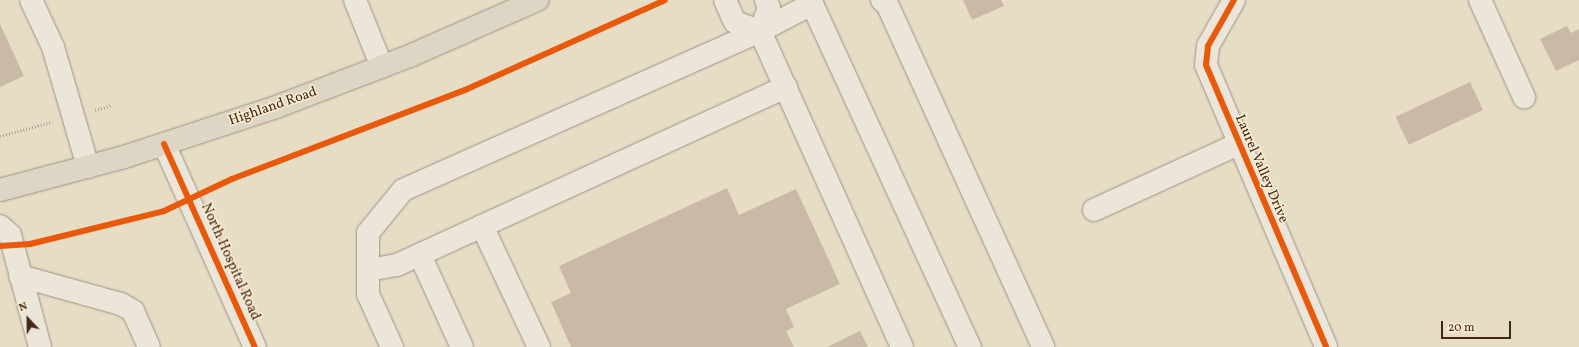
<!DOCTYPE html>
<html>
<head>
<meta charset="utf-8">
<style>
  body { margin:0 }
  #map { position:relative; width:1579px; height:347px; overflow:hidden; background:#e7ddc5; font-family:Vollkorn,serif }
  div>[style] { position:absolute }
  [style*='--x'] { left:calc(var(--x)*1px); top:calc(var(--y)*1px); width:calc(var(--w)*1px); rotate:calc(var(--a)*1deg) }
  .building>* { inset:0; background:#cab9a6; transform-origin:0 0 }
  .path>* { height:2.5px; margin-top:-1.25px; transform-origin:0; background:repeating-linear-gradient(90deg,#ada69c 0 1px,transparent 0 3px) }
  .roads { filter:drop-shadow(0 0 1px #9d9385) drop-shadow(0 0 1px #9d9385) }
  .minor>* { height:22px; margin:-11px; padding:0 11px; transform-origin:11px; border-radius:11px; background:#ebe6d9 }
  .highway>* { height:22px; margin:-11px; padding:0 11px; transform-origin:11px; border-radius:11px; background:#ded6c4 }
  .cycleway>* { height:6px; margin:-3px; padding:0 3px; transform-origin:3px; border-radius:3px; background:#e8590c }
  span { translate:-50% -50%; white-space:nowrap; text-align:center; line-height:1.15; -webkit-text-stroke:3px #f9edd0; paint-order:stroke }
  .street-label { font-size:14px; color:#442619 }
  .north { position:absolute; left:8px; top:299px; width:40px; height:40px; -webkit-text-stroke:3px #f9edd0; paint-order:stroke; rotate:338deg; font-size:11px; font-weight:700; line-height:16px; text-align:center; color:#442619 }
  .north::after { content:''; display:block; margin:auto; width:14px; height:18px; background:#442619; clip-path:polygon(50% 0,100% 100%,50% 72%,0 100%) }
  .scale { position:absolute; left:1441px; top:321px; width:70px; height:18px; box-sizing:border-box; border:2px solid #442619; border-top:0; padding-left:5px; font-size:12px; line-height:14px; white-space:nowrap; color:#442619; -webkit-text-stroke:3px #f9edd0; paint-order:stroke }
</style>
</head>
<body>
<div id="map">
  <div class="building">
    <div style="clip-path:polygon(963px 0,1001px 0,1004px 6px,972px 20px)"></div>
    <div style="clip-path:polygon(0 24px,24px 76px,0 87px)"></div>
    <div style="clip-path:polygon(1567px 26px,1571px 33px,1579px 29px,1579px 60px,1556px 71px,1540px 39px)"></div>
    <div style="left:1470px;top:82px;width:31px;height:82px;rotate:65deg"></div>
    <div style="clip-path:polygon(727px 188px,739px 215px,796px 189px,840px 284px,786px 309px,794px 327px,786px 331px,794px 347px,571px 347px,551px 302px,571px 293px,559px 266px)"></div>
    <div style="clip-path:polygon(860px 331px,868px 347px,827px 347px)"></div>
  </div>
  <div class="path">
    <div style="--x:95;--y:110;--w:18;--a:-16"></div>
    <div style="--x:0;--y:136;--w:54;--a:-15.1"></div>
  </div>
  <div class="roads">
    <div class="minor">
      <div style="--x:31;--y:0;--w:52;--a:64.9"></div>
      <div style="--x:53;--y:47;--w:125;--a:73.7"></div>
      <div style="--x:355;--y:0;--w:72;--a:68.1"></div>
      <div style="--x:725;--y:0;--w:24;--a:66"></div>
      <div style="--x:735;--y:22;--w:27;--a:20"></div>
      <div style="--x:760;--y:31;--w:25;--a:-69"></div>
      <div style="--x:769;--y:8;--w:9;--a:-111"></div>
      <div style="--x:882;--y:0;--w:6;--a:39"></div>
      <div style="--x:887;--y:4;--w:377;--a:65.5"></div>
      <div style="--x:1234;--y:0;--w:53;--a:119.5"></div>
      <div style="--x:1208;--y:46;--w:19;--a:96"></div>
      <div style="--x:1206;--y:65;--w:306;--a:66.9"></div>
      <div style="--x:1480;--y:0;--w:107;--a:65.6"></div>
      <div style="--x:760;--y:31;--w:346;--a:65.8"></div>
      <div style="--x:164;--y:144;--w:222;--a:65.9"></div>
      <div style="--x:1094;--y:210;--w:158;--a:-24.6"></div>
      <div style="--x:0;--y:226;--w:13;--a:42"></div>
      <div style="--x:10;--y:235;--w:116;--a:75"></div>
      <div style="--x:482;--y:226;--w:134;--a:64.8"></div>
      <div style="--x:420;--y:255;--w:101;--a:65.5"></div>
      <div style="--x:368;--y:270;--w:29;--a:-10"></div>
      <div style="--x:397;--y:265;--w:428;--a:-24.6"></div>
      <div style="--x:20;--y:276;--w:105;--a:15.5"></div>
      <div style="--x:121;--y:304;--w:14;--a:30"></div>
      <div style="--x:133;--y:311;--w:39;--a:66"></div>
      <div style="--x:392;--y:347;--w:58;--a:-114.4"></div>
      <div style="--x:368;--y:294;--w:61;--a:-90"></div>
      <div style="--x:368;--y:233;--w:55;--a:-50.9"></div>
      <div style="--x:403;--y:190;--w:391;--a:-24"></div>
      <div style="--x:760;--y:31;--w:59;--a:-27.4"></div>
      <div style="--x:812;--y:4;--w:378;--a:65.3"></div>
    </div>
    <div class="highway">
      <div style="--x:0;--y:190;--w:128;--a:-14.9"></div>
      <div style="--x:124;--y:157;--w:160;--a:-18.2"></div>
      <div style="--x:276;--y:107;--w:146;--a:-20.9"></div>
      <div style="--x:412;--y:55;--w:137;--a:-23.7"></div>
    </div>
  </div>
  <div class="cycleway">
    <div style="--x:1234;--y:0;--w:53;--a:119.5"></div>
    <div style="--x:1208;--y:46;--w:19;--a:96"></div>
    <div style="--x:1206;--y:65;--w:306;--a:66.9"></div>
    <div style="--x:164;--y:144;--w:222;--a:65.9"></div>
    <div style="--x:0;--y:246;--w:30;--a:-4"></div>
    <div style="--x:30;--y:244;--w:138;--a:-13.8"></div>
    <div style="--x:164;--y:211;--w:75;--a:-25.2"></div>
    <div style="--x:232;--y:179;--w:249;--a:-20.9"></div>
    <div style="--x:465;--y:90;--w:219;--a:-24.2"></div>
  </div>
  <div class="street-label">
    <span style="left:273px;top:107px;rotate:-19deg">Highland Road</span>
    <span style="left:1261px;top:169px;rotate:67deg">Laurel Valley Drive</span>
    <span style="left:230px;top:262px;rotate:66deg">North Hospital Road</span>
  </div>
  <div class="north">N</div>
  <div class="scale">20 m</div>
</div>
</body>
</html>
